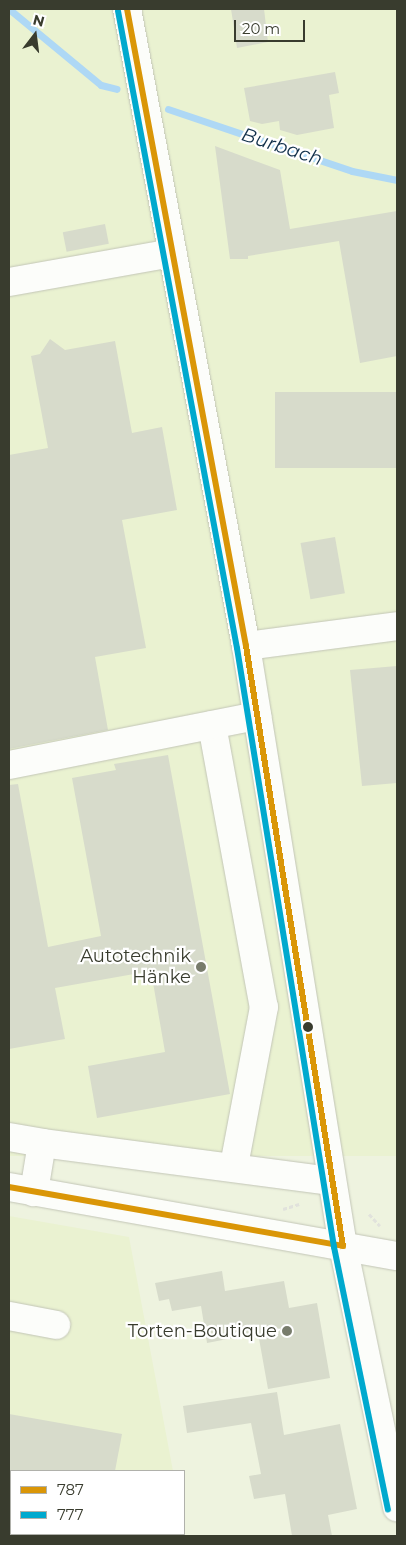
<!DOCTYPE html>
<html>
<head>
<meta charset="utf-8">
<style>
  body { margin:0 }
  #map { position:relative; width:406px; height:1545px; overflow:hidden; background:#eef3df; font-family:Montserrat,sans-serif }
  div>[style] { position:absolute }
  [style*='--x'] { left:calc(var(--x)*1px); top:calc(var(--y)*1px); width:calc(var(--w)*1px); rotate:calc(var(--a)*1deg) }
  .built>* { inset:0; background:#eaf2d1; transform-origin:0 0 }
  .stream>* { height:7px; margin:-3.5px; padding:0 3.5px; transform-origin:3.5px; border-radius:3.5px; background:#aed8f5 }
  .building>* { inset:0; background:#d7dbcb; transform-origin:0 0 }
  .path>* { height:3px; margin-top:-1.5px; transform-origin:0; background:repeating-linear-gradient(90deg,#e1e2dc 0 4px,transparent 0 6.5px) }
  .roads { filter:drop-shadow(0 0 1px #c2c5b6) drop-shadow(0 0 1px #c2c5b6) }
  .minor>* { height:28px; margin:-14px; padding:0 14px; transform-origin:14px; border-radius:14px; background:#fcfdfa }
  .bus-1>* { height:6px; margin:-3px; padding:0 3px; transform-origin:3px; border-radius:3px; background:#da9607 }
  .bus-2>* { height:6px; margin:-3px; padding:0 3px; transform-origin:3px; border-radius:3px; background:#00a9ce }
  .dots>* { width:14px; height:14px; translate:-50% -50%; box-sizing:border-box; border:2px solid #fff; border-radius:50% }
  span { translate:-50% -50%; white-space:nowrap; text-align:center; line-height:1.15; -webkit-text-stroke:4.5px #fff; paint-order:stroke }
  .poi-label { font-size:18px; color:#393c2e }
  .right { translate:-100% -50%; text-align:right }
  .water-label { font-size:19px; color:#11304a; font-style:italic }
  .frame { position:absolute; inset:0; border:10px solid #393c2e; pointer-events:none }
  .legend { position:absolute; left:10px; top:1470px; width:175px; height:65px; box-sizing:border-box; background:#fff; border:1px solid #b0b1ab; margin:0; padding:6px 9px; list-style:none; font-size:15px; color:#393c2e }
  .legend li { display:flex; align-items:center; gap:10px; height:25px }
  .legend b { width:25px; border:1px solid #b0b1ab }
  .north { position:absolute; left:10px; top:10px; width:50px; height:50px; -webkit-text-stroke:4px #fff; paint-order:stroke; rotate:15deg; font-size:14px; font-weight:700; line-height:20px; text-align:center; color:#393c2e }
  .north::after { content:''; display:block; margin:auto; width:18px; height:22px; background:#393c2e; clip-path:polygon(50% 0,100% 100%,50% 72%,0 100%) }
  .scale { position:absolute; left:234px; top:20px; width:71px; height:22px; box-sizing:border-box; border:2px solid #393c2e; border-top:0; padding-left:6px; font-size:15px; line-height:18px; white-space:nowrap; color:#393c2e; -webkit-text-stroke:4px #fff; paint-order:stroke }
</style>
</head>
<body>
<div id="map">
  <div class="built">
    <div style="left:9px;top:9px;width:388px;height:1147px"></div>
    <div style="clip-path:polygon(9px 1216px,129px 1237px,173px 1471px,11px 1471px,11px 1534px,184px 1534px,184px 1528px,185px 1536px,9px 1536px)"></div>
  </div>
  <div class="stream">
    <div style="--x:9;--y:9;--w:119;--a:39.6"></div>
    <div style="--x:101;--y:85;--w:16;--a:14"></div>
    <div style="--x:168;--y:109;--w:194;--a:18.6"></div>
    <div style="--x:352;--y:171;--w:46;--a:11.3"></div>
  </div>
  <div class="building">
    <div style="clip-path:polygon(231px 9px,264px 9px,268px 42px,237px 48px)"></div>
    <div style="clip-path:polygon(335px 72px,339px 93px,329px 95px,334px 128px,297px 135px,280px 130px,279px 121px,262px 124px,250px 121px,244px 88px)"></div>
    <div style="clip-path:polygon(215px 146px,280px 170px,290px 229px,397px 211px,397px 356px,360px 363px,339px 241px,248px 256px,248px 259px,230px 259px)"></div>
    <div style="left:105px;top:224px;width:20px;height:43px;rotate:79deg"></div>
    <div style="clip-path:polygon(50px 339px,65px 350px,115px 341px,132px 433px,162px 427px,177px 510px,122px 520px,146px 648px,95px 657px,108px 730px,9px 749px,9px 455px,48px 448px,31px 356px,40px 354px)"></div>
    <div style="left:397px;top:392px;width:76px;height:122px;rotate:90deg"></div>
    <div style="left:335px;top:537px;width:57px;height:35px;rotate:80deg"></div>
    <div style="clip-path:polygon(397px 666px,397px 783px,362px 786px,350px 670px)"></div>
    <div style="clip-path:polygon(168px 755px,230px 1094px,97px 1118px,88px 1066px,165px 1052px,151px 971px,55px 988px,65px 1039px,9px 1049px,9px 785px,18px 784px,48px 947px,101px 936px,72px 778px,116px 770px,114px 764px)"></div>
    <div style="clip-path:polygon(222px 1271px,225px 1291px,284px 1281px,289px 1308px,317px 1303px,330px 1378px,268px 1389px,258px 1333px,207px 1343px,201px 1306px,172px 1311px,169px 1299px,159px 1301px,155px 1283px)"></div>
    <div style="clip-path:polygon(277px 1392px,284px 1435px,340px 1424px,357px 1509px,328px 1515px,332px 1536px,292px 1536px,285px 1494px,254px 1499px,249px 1476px,261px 1474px,251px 1423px,187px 1433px,183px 1406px)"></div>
    <div style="clip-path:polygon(9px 1414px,122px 1434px,115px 1471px,9px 1471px)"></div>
  </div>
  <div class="path">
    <div style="--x:283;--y:1209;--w:17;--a:-17"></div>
    <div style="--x:369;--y:1214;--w:16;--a:47"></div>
  </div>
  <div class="roads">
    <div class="minor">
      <div style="--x:127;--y:9;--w:648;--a:79.42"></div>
      <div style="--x:246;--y:646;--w:608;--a:80.82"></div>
      <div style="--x:343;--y:1246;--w:267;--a:78.3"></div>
      <div style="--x:9;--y:282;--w:166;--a:-10.1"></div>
      <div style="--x:246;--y:646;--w:152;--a:-7.5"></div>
      <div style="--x:212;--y:725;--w:287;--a:79.6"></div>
      <div style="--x:264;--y:1007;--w:162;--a:100.7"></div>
      <div style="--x:9;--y:765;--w:253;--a:-11.2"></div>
      <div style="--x:9;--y:1137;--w:34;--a:10"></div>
      <div style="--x:42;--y:1143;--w:50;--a:99.3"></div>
      <div style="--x:42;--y:1143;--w:292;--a:7.5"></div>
      <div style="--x:9;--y:1187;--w:394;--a:10.1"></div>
      <div style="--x:9;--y:1316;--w:48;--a:10.8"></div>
    </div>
  </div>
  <div class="bus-1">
    <div style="--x:127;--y:9;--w:648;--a:79.42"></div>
    <div style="--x:246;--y:646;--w:608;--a:80.82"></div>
    <div style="--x:9;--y:1187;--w:339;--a:10"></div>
  </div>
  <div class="bus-2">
    <div style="--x:118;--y:11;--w:648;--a:79.42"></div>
    <div style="--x:237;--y:648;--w:607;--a:80.8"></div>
    <div style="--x:334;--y:1247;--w:268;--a:78.4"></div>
  </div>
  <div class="dots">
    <div style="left:201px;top:967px;background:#787c6c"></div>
    <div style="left:308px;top:1027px;background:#393c2e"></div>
    <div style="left:287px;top:1331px;background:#787c6c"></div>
  </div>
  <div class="poi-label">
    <span class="right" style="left:191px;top:967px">Autotechnik<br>Hänke</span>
    <span class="right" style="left:277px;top:1331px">Torten-Boutique</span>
  </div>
  <div class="water-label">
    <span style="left:282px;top:147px;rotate:18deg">Burbach</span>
  </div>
  <div class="frame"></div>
  <ul class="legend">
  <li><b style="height:6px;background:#da9607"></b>787</li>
  <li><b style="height:6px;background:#00a9ce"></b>777</li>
  </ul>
  <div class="north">N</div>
  <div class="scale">20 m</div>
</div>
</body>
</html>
